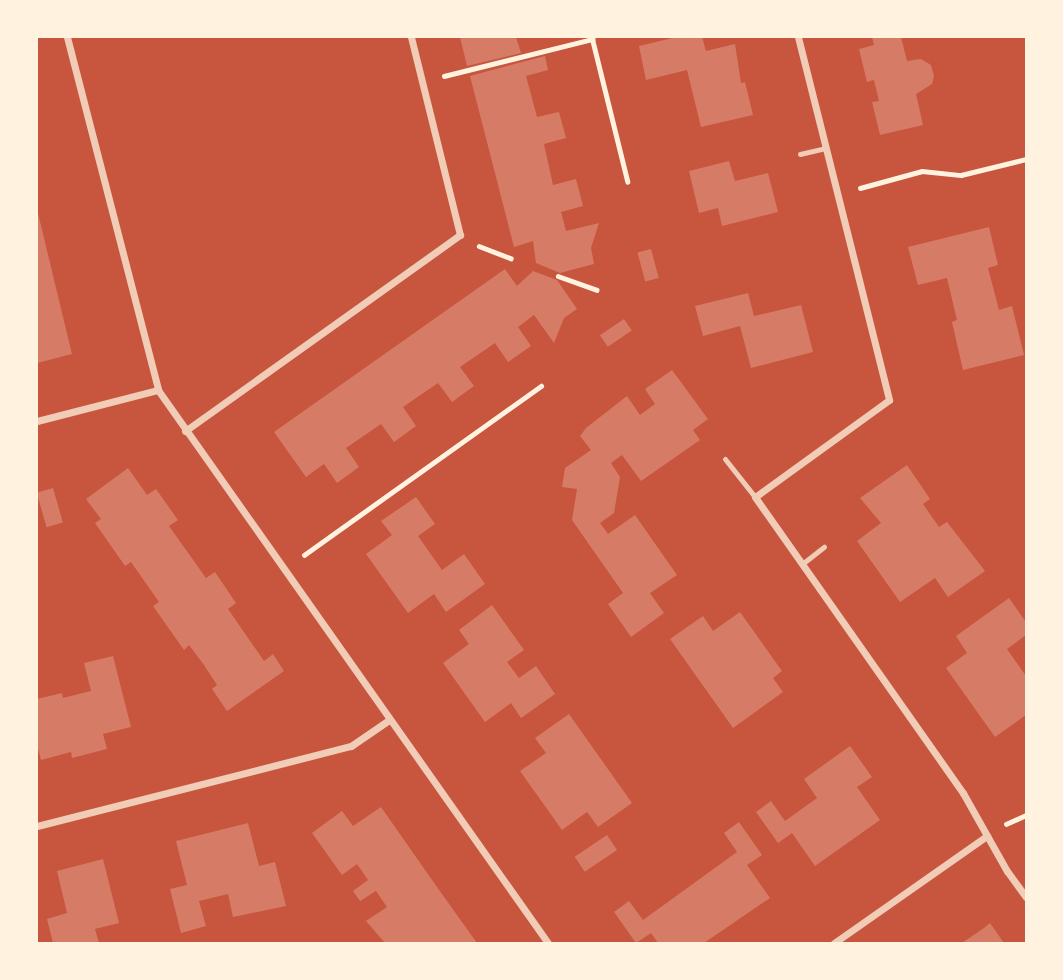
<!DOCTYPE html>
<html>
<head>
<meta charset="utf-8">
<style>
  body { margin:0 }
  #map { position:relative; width:1063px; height:980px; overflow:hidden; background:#c8553d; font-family:"Source Sans 3",sans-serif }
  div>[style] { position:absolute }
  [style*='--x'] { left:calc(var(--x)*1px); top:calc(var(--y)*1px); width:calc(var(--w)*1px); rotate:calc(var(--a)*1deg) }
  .building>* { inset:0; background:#d67c66; transform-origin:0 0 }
  .path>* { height:4.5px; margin:-2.25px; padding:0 2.25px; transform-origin:2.25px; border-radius:2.25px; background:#fff3e0 }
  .service>* { height:5px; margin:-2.5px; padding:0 2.5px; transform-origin:2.5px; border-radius:2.5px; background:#f1ccb7 }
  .minor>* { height:7px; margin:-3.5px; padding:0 3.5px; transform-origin:3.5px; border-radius:3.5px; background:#f1ccb7 }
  span { translate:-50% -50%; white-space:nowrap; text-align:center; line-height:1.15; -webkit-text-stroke:7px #fff3e0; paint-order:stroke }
  .frame { position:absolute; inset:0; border:38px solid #fff3e0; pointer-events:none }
</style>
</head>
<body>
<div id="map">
  <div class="building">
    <div style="clip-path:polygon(460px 37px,516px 37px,521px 53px,467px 66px)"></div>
    <div style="clip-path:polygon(677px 37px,702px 37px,706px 51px,735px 44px,741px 83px,745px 82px,753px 115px,701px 127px,687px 70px,646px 80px,639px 46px)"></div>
    <div style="clip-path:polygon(872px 37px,901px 37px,907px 61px,921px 59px,931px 65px,934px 76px,932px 84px,916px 94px,923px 125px,880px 135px,872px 102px,879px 101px,874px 80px,867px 82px,859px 49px,874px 45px)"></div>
    <div style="clip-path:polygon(545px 56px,548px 70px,526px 76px,537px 117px,559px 112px,566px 138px,544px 144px,553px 185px,576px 179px,583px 206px,561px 212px,566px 231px,599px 223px,591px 248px,594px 264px,560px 273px,536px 263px,533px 241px,514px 247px,470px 76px)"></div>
    <div style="clip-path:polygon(729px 161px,735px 181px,768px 173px,778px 212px,722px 226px,718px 208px,699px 213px,689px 171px)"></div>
    <div style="clip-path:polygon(37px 209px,72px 354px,37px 363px)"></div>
    <div style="clip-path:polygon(989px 227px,998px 265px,988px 268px,999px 310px,1012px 306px,1024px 355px,963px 370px,952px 322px,957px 320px,947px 278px,918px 285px,908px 247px)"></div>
    <div style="left:651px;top:249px;width:30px;height:14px;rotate:75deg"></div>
    <div style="clip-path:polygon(505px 269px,517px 286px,533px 271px,557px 280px,577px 309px,564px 318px,554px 343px,534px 315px,518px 327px,531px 346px,508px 362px,495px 343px,460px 367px,474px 386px,452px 402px,438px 383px,403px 407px,416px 426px,394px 442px,381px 424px,346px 448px,359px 467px,337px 483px,324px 464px,306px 477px,274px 432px)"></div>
    <div style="clip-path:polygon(748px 293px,754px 316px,801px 305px,813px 352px,751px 368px,740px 326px,703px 336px,695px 306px)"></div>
    <div style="left:624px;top:319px;width:14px;height:29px;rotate:56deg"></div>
    <div style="clip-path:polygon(672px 370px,708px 419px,693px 430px,700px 440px,641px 481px,622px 455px,611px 463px,620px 477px,614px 513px,600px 523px,608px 534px,635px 515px,677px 575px,650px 593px,664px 613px,631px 637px,608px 604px,623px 593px,572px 520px,577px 489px,562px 487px,565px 468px,591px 450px,580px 436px,586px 428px,627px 396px,640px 415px,655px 404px,645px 389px)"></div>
    <div style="clip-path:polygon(907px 465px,930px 499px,923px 504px,939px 527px,947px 522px,985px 571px,948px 597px,935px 578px,900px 602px,857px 541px,881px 523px,860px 498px)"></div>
    <div style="clip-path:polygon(128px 468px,147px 495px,156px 489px,178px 520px,169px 526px,206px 578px,215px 572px,236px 603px,228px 609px,264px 661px,273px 654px,284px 671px,227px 711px,212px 689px,217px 685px,204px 665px,189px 645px,184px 650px,153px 606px,159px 602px,131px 562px,125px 566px,95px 523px,101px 519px,86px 499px)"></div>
    <div style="left:53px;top:488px;width:36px;height:17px;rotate:74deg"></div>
    <div style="clip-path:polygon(416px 497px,435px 524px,418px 536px,442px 570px,464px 554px,485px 584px,446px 612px,434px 594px,408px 613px,366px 554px,392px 535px,381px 521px)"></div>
    <div style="clip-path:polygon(1009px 598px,1026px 622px,1026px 635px,1007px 649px,1026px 676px,1026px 715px,995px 737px,946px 668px,967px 653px,956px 636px)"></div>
    <div style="clip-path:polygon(492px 605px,524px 650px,507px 662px,519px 678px,536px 666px,555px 694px,521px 718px,511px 703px,485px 722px,443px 663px,469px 644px,459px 630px)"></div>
    <div style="clip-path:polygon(740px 612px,782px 671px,773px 678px,783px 692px,733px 728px,670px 639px,703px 616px,713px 631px)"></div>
    <div style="clip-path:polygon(113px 656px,131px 727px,103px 734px,107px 749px,72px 758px,71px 752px,41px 760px,37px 745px,37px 699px,62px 693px,63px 698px,91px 691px,84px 663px)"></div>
    <div style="clip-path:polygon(569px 714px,632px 803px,598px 827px,587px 812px,562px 830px,520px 771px,546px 753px,535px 738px)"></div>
    <div style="clip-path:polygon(850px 746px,872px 777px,857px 787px,880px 820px,815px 866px,792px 833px,778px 843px,756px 812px,771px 801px,785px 821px,817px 798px,804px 779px)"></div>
    <div style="clip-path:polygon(381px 807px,437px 887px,477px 943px,385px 943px,366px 921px,387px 907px,376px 891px,360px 901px,353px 891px,368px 880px,357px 864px,342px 875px,312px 833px,342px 811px,353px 826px)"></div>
    <div style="clip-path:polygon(739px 822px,762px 855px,747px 865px,770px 898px,704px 943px,658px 943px,651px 933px,636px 943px,614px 912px,629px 901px,643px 920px,737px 852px,724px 833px)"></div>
    <div style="clip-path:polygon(248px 823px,259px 866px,275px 862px,286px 906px,233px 917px,228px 894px,199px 901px,206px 926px,181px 933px,170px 889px,187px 885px,176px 841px)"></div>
    <div style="left:607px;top:835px;width:18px;height:39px;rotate:56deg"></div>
    <div style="clip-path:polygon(103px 859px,119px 923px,95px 929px,99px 943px,53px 943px,47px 919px,67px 913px,57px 871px)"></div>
    <div style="clip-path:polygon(990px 923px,1004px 943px,962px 943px,984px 928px)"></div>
  </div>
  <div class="path">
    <div style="--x:592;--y:37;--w:149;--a:76.1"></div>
    <div style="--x:444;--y:76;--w:153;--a:-14"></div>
    <div style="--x:860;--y:188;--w:64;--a:-15.3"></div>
    <div style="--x:922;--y:171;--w:39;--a:6"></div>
    <div style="--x:961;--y:175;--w:67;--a:-13.8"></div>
    <div style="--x:479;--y:246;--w:34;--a:21"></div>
    <div style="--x:558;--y:276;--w:41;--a:19.7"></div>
    <div style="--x:304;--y:555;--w:291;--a:-35.5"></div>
    <div style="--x:1006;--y:824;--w:22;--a:-24"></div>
  </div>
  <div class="service">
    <div style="--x:800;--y:154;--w:27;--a:-13"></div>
    <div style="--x:725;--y:459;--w:48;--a:51.7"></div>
    <div style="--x:802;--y:564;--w:28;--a:-38"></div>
  </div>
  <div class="minor">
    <div style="--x:67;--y:37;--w:365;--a:75.5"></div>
    <div style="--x:158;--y:390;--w:677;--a:54.81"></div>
    <div style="--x:798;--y:37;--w:374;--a:75.9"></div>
    <div style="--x:889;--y:400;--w:165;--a:144.1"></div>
    <div style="--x:755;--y:497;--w:362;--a:54.9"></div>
    <div style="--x:963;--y:793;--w:90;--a:60.6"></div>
    <div style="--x:1007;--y:871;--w:32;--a:54"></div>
    <div style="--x:37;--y:421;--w:125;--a:-14.4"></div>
    <div style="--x:185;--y:431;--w:338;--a:-35.5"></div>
    <div style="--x:460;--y:235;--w:204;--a:-103.9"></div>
    <div style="--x:37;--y:826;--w:324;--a:-14.3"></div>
    <div style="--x:351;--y:746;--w:46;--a:-34.4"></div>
    <div style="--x:834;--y:943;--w:187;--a:-35"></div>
  </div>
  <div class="frame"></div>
</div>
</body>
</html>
